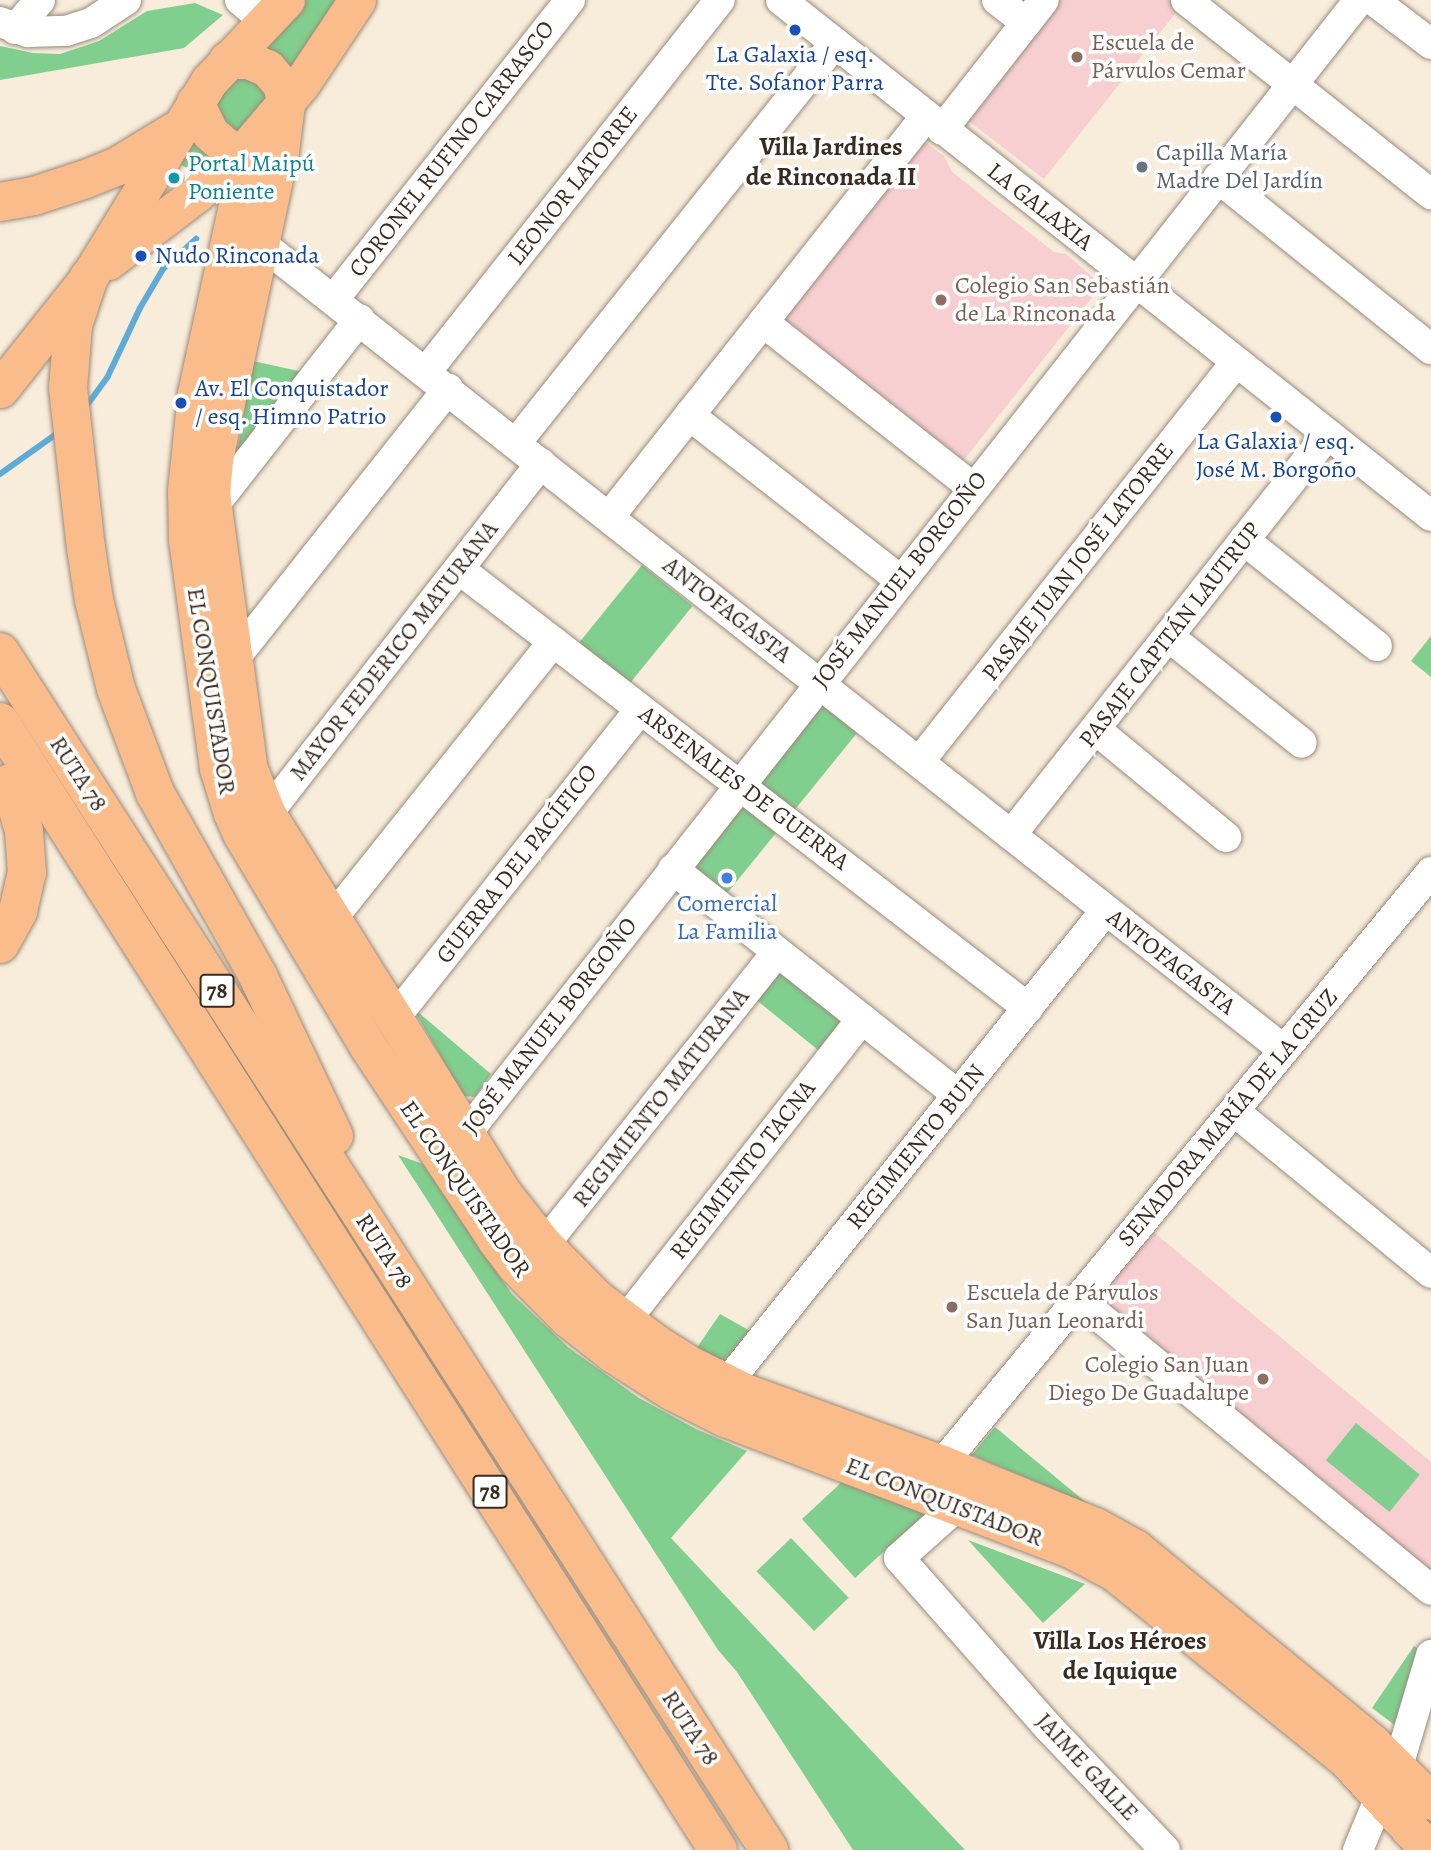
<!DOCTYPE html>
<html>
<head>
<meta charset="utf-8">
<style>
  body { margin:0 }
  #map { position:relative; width:1431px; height:1850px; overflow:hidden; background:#f8ecdb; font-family:Alegreya,serif }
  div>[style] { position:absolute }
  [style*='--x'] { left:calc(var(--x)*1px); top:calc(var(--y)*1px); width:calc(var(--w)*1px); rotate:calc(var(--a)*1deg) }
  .built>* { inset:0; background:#f7cfd1 }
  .green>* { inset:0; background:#81cf8e; transform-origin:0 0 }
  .stream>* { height:6px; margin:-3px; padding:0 3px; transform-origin:3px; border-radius:3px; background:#5fabd8 }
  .roads { filter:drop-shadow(0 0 2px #9a8b7c) drop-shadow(0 0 2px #9a8b7c) }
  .minor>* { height:30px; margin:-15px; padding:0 15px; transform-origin:15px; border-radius:15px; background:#fff }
  .major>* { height:37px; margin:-18.5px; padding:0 18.5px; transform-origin:18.5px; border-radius:18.5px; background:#f9bc8a }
  .highway>* { height:38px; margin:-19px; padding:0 19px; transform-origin:19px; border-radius:19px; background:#f9bc8a }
  .dots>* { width:19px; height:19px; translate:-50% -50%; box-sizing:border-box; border:4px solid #fff; border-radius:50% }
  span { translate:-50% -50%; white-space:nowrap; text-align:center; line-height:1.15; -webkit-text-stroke:7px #fff; paint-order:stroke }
  .shield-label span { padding:2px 5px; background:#fff; border:2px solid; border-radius:5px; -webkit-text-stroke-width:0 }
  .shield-label { font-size:23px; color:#3b2a1e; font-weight:700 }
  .education-label { font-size:24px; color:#785e54 }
  .left { translate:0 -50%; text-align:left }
  .right { translate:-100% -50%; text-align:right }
  .transit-label { font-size:24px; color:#164399 }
  .street-label { font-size:24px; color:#3b2a1e }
  .worship-label { font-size:24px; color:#5b616d }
  .culture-label { font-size:24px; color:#0d838f }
  .shop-label { font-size:24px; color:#366cbe }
  .neighbourhood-label { font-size:26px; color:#3b2a1e; font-weight:700 }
</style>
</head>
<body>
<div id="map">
  <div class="built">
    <div style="clip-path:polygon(1058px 0,1176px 0,1182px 5px,1044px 179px,966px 119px)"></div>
    <div style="clip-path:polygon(921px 139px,944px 156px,952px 172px,1054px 252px,1066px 254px,1102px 285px,964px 460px,950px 462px,782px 325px,779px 314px)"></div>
    <div style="clip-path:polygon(1151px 1230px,1431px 1462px,1431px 1572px,1094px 1296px)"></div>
  </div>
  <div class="green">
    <div style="clip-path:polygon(297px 0,348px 0,290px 84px,260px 52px)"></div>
    <div style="clip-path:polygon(195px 3px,223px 15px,184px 48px,0 80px,0 46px,33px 53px,60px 54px,99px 41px,147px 11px)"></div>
    <div style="clip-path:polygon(230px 75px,254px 77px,271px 102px,247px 132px,224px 132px,211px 91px)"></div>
    <div style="clip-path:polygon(188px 131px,211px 157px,192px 178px,187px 168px,177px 163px)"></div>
    <div style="clip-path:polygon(253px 361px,317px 375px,236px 459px)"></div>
    <div style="left:642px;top:565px;width:65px;height:102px;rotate:39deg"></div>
    <div style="clip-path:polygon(1431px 636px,1431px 677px,1411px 661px)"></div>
    <div style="left:823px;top:705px;width:44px;height:214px;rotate:39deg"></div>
    <div style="left:779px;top:963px;width:91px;height:43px;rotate:39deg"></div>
    <div style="clip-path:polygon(412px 1007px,491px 1074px,475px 1097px,464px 1096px)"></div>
    <div style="clip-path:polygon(398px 1155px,423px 1164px,512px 1294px,569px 1348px,639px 1398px,696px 1429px,747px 1451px,671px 1538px,965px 1850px,853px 1850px,737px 1672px,718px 1650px)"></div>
    <div style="clip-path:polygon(720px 1314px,752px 1332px,723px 1363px,696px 1349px)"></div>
    <div style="left:1356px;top:1423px;width:82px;height:48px;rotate:39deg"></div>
    <div style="clip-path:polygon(995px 1427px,1088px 1504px,972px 1455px)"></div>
    <div style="clip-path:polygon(843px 1481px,926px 1513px,855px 1578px,802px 1519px)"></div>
    <div style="left:791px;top:1538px;width:83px;height:48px;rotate:46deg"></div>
    <div style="clip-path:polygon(968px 1540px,1085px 1584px,1043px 1623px)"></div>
    <div style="clip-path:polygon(1414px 1646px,1419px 1649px,1396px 1726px,1372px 1708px)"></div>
  </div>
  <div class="stream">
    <div style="--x:85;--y:408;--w:39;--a:-54"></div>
    <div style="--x:108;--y:376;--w:75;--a:-64.8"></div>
    <div style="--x:140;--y:308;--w:45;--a:-59.5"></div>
    <div style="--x:163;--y:269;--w:45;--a:-42.3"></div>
    <div style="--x:0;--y:474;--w:72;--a:-35.4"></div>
  </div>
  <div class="roads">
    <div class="minor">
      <div style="--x:240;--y:0;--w:31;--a:40"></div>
      <div style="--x:781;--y:0;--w:830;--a:38.44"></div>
      <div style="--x:997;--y:0;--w:37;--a:38"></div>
      <div style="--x:1186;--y:0;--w:313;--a:38.4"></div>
      <div style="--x:1373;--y:0;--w:73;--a:37.2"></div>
      <div style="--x:0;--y:22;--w:30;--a:20"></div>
      <div style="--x:28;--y:32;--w:38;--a:-2"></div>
      <div style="--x:66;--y:31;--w:26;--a:-18"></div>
      <div style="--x:91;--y:23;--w:42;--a:-33.3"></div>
      <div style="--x:15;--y:29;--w:38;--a:-49"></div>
      <div style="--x:942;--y:130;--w:165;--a:-51.9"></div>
      <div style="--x:1218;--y:178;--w:273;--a:38.8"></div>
      <div style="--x:245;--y:231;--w:1323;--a:38.25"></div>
      <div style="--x:334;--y:299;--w:381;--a:-51.7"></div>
      <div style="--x:763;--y:322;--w:268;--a:38.3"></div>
      <div style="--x:426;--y:372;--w:474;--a:-51.7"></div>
      <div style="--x:689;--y:415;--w:268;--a:38"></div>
      <div style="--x:516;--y:443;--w:512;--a:-51.43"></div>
      <div style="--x:211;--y:509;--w:241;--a:-51.9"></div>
      <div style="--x:609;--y:517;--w:511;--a:-51.67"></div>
      <div style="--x:1244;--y:540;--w:170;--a:38.6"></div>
      <div style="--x:459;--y:569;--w:719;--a:37.65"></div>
      <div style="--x:1168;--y:636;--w:171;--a:38.6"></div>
      <div style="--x:234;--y:659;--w:345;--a:-51.6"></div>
      <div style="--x:1095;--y:729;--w:170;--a:39.5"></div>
      <div style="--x:919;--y:762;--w:510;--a:-51.6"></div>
      <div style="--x:252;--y:826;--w:19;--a:-39"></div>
      <div style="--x:267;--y:814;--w:445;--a:-52"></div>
      <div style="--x:1011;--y:835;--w:511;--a:-51.67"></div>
      <div style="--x:673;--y:869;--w:364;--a:38.4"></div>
      <div style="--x:331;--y:920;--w:356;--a:-51.4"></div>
      <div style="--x:393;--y:1020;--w:397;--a:-51.5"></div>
      <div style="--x:1234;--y:1111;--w:255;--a:39.4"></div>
      <div style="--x:454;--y:1149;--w:1463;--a:-51.77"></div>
      <div style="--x:544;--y:1245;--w:374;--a:-51.5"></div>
      <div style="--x:1078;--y:1299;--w:457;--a:39.5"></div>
      <div style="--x:625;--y:1321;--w:384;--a:-51.9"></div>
      <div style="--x:727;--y:1383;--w:606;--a:-51.3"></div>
      <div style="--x:935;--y:1485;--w:22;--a:-72"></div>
      <div style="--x:942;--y:1464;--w:768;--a:-50.44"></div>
      <div style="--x:955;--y:1508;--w:75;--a:138.2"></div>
      <div style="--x:899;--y:1558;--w:227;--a:48.6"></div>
      <div style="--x:1049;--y:1728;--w:168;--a:46.4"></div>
      <div style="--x:1358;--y:1850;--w:60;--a:-67.3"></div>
      <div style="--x:1381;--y:1795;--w:34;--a:-60"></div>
      <div style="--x:1398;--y:1766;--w:116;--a:-73.4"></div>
    </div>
    <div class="major">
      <div style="--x:227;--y:60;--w:21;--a:0"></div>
      <div style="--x:248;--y:60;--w:21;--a:23"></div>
      <div style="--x:267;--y:68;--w:21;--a:49"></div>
      <div style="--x:281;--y:84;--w:21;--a:76"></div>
      <div style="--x:286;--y:104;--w:47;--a:97.3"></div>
      <div style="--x:280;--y:151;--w:316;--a:102.1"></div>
      <div style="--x:214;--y:460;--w:33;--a:95"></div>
      <div style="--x:211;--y:493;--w:279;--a:82.2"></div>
      <div style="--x:249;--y:769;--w:48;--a:68.2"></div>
      <div style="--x:267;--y:814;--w:445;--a:58.1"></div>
      <div style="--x:502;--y:1192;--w:68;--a:51.6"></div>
      <div style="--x:544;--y:1245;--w:74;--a:45.5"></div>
      <div style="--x:596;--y:1298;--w:76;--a:37"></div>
      <div style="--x:657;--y:1344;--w:40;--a:32"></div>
      <div style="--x:691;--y:1365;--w:63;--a:26.6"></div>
      <div style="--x:747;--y:1393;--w:208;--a:20"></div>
      <div style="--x:942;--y:1464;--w:165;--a:22.1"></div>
      <div style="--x:1095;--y:1526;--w:46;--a:28.8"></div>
      <div style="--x:1135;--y:1548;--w:307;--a:39.4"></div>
      <div style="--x:1372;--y:1743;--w:83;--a:44.5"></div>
      <div style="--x:195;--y:102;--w:34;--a:64"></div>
      <div style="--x:210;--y:133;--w:38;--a:40"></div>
      <div style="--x:239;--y:157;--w:39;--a:90"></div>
      <div style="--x:239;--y:196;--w:203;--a:102.3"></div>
      <div style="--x:196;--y:394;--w:98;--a:95.9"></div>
      <div style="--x:186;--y:491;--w:48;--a:88.8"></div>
      <div style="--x:187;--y:539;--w:231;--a:82.3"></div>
      <div style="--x:218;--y:768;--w:47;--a:72.7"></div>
      <div style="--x:232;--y:813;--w:24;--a:66"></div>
      <div style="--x:242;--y:835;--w:244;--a:59.2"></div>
      <div style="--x:367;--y:1045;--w:234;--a:56.5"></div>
      <div style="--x:496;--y:1240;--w:31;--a:53"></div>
      <div style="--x:515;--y:1265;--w:74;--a:45.5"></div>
      <div style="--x:567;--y:1318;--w:58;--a:38"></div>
      <div style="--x:613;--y:1354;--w:69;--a:32.5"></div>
      <div style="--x:671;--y:1391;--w:60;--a:26.6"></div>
      <div style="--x:725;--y:1418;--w:371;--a:20.8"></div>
      <div style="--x:1072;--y:1550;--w:47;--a:27.6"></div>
      <div style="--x:1114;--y:1572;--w:299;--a:38.9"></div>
      <div style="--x:1347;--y:1760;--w:122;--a:47.7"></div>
      <div style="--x:108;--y:261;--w:111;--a:-37.3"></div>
      <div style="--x:196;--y:194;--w:57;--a:-40.7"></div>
      <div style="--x:239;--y:157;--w:96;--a:-49.7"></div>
      <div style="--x:301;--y:84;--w:101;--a:-56.3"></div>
      <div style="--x:0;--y:389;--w:143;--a:-51.5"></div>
      <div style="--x:89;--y:277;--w:230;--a:-58.5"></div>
      <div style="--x:209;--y:81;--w:112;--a:-46.5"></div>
    </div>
    <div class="highway">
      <div style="--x:0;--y:202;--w:35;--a:-10"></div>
      <div style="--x:34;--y:196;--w:55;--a:-18.1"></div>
      <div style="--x:86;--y:179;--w:35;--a:-22"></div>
      <div style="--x:118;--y:166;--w:69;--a:-31.4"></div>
      <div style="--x:89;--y:277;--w:51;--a:108.4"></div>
      <div style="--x:73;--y:325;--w:63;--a:94.5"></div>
      <div style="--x:68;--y:388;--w:161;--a:83.6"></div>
      <div style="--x:86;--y:548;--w:53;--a:81.3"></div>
      <div style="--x:94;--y:600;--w:92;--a:76.1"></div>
      <div style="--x:116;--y:689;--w:111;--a:69.4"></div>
      <div style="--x:155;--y:793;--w:210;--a:60.6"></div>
      <div style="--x:258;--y:976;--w:177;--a:64.6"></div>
      <div style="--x:0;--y:652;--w:1424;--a:57.3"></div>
      <div style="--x:0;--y:722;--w:1337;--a:57.52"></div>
      <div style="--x:0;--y:944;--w:38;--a:-61"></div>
      <div style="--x:18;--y:911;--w:39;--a:-77"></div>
      <div style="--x:27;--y:873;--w:42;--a:-94.1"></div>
      <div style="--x:24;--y:831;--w:50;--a:-106.3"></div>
    </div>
  </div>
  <div class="dots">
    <div style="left:795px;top:30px;background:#1a4fb4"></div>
    <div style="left:1077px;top:57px;background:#8d6e63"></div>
    <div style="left:1142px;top:167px;background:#6b7280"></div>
    <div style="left:174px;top:178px;background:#0f9aa8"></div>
    <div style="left:141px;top:256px;background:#1a4fb4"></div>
    <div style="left:941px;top:300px;background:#8d6e63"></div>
    <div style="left:181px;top:403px;background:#1a4fb4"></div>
    <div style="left:1276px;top:417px;background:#1a4fb4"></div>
    <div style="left:727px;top:878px;background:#3f7fe0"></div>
    <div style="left:952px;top:1307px;background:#8d6e63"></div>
    <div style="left:1263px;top:1379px;background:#8d6e63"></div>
  </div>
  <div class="shield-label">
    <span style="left:217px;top:991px">78</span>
    <span style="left:490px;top:1492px">78</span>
  </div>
  <div class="education-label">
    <span class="left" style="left:1091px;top:57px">Escuela de<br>Párvulos Cemar</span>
    <span class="left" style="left:955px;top:300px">Colegio San Sebastián<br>de La Rinconada</span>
    <span class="left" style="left:966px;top:1307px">Escuela de Párvulos<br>San Juan Leonardi</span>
    <span class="right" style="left:1249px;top:1379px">Colegio San Juan<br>Diego De Guadalupe</span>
  </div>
  <div class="transit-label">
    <span style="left:795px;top:69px">La Galaxia / esq.<br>Tte. Sofanor Parra</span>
    <span class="left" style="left:155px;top:256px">Nudo Rinconada</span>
    <span class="left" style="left:195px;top:403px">Av. El Conquistador<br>/ esq. Himno Patrio</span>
    <span style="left:1276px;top:456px">La Galaxia / esq.<br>José M. Borgoño</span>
  </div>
  <div class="street-label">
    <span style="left:452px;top:149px;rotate:-52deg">CORONEL RUFINO CARRASCO</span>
    <span style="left:573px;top:186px;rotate:-52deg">LEONOR LATORRE</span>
    <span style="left:1040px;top:207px;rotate:38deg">LA GALAXIA</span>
    <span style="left:1078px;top:562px;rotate:-52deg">PASAJE JUAN JOSÉ LATORRE</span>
    <span style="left:900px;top:580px;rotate:-52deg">JOSÉ MANUEL BORGOÑO</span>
    <span style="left:727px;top:610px;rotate:38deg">ANTOFAGASTA</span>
    <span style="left:1170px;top:635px;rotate:-52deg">PASAJE CAPITÁN LAUTRUP</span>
    <span style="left:394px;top:651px;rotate:-52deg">MAYOR FEDERICO MATURANA</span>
    <span style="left:211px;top:691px;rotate:81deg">EL CONQUISTADOR</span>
    <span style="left:78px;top:774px;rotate:57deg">RUTA 78</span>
    <span style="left:744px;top:788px;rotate:37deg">ARSENALES DE GUERRA</span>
    <span style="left:517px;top:864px;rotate:-52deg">GUERRA DEL PACÍFICO</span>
    <span style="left:1171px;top:962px;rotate:38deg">ANTOFAGASTA</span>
    <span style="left:550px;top:1026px;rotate:-52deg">JOSÉ MANUEL BORGOÑO</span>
    <span style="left:661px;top:1098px;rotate:-52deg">REGIMIENTO MATURANA</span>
    <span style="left:1228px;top:1118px;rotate:-50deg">SENADORA MARÍA DE LA CRUZ</span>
    <span style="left:916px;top:1147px;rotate:-51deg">REGIMIENTO BUIN</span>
    <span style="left:743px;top:1170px;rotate:-52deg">REGIMIENTO TACNA</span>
    <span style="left:465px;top:1189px;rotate:55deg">EL CONQUISTADOR</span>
    <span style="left:384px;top:1251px;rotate:57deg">RUTA 78</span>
    <span style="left:944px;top:1502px;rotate:21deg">EL CONQUISTADOR</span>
    <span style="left:690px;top:1728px;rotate:57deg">RUTA 78</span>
    <span style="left:1087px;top:1767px;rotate:47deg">JAIME GALLE</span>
  </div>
  <div class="worship-label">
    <span class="left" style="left:1156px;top:167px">Capilla María<br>Madre Del Jardín</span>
  </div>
  <div class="culture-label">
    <span class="left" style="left:188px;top:178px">Portal Maipú<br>Poniente</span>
  </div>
  <div class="shop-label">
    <span style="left:727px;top:918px">Comercial<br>La Familia</span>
  </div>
  <div class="neighbourhood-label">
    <span style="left:831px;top:162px">Villa Jardines<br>de Rinconada II</span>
    <span style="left:1120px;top:1656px">Villa Los Héroes<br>de Iquique</span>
  </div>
</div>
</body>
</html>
